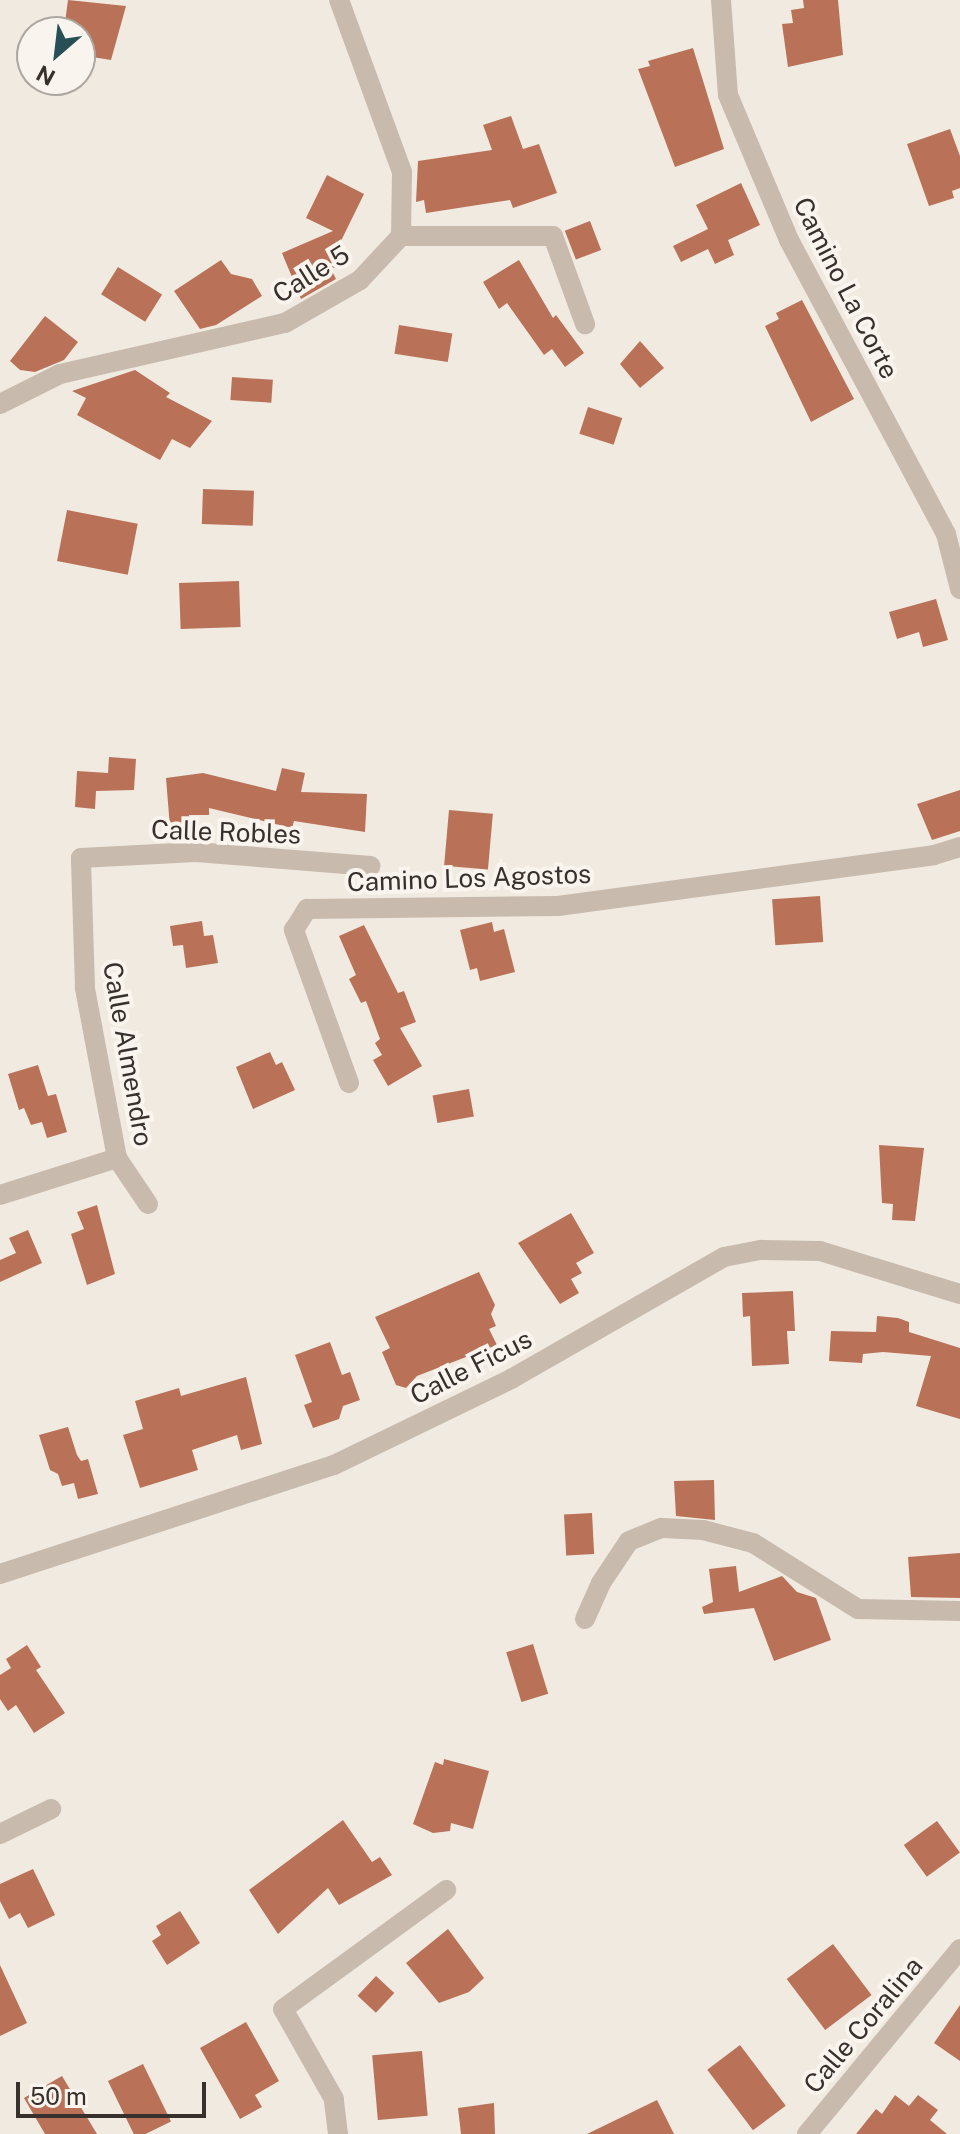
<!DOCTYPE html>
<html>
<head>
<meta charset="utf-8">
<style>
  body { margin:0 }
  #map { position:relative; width:960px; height:2134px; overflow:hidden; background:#f1eae1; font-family:"Public Sans",sans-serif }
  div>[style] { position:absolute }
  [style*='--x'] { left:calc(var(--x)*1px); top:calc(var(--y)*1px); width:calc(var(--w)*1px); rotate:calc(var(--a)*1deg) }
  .building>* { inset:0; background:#b97258; transform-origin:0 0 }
  .minor>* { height:20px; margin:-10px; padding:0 10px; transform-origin:10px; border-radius:10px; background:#c8bbae }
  span { translate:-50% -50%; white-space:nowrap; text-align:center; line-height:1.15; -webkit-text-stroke:8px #f9f4ee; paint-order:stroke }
  .street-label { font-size:26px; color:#38302c }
  .north { position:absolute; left:16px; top:16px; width:80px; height:80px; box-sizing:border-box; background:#f9f4ee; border:2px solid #aca6a0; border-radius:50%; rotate:208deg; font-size:22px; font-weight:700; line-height:32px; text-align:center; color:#38302c }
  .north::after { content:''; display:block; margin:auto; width:28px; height:36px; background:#265055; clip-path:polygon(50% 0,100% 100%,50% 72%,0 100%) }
  .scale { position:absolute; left:16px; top:2082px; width:190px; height:36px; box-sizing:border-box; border:4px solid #38302c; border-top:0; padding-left:10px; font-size:24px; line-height:28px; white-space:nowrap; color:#38302c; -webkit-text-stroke:6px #f9f4ee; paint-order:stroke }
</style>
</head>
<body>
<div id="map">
  <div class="building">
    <div style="clip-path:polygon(68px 0,126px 6px,111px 60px,80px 55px,80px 32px,64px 30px)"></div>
    <div style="clip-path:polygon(803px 0,838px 0,843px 55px,788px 67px,782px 24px,793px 23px,791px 10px,804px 8px)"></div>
    <div style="clip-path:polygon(693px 48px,724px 149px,675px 167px,638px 69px,650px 66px,648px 61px)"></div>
    <div style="clip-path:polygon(511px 116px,523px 149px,539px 144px,557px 193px,513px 208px,510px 200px,426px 213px,424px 200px,416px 202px,418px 161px,492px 150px,483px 125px)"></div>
    <div style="clip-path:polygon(950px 129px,960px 156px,960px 188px,952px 191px,954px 198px,929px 206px,907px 144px)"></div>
    <div style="clip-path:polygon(327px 175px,364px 194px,338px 247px,345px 263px,331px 269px,336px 279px,301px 299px,282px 253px,333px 231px,306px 218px)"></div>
    <div style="clip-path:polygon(741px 183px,760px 225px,728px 240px,734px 255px,715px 264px,708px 249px,681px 262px,673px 246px,708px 229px,696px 205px)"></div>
    <div style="left:590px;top:221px;width:31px;height:27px;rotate:69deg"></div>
    <div style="clip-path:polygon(221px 260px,231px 274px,252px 279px,262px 296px,216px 325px,200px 329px,174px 291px)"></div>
    <div style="clip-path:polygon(519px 260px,553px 318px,556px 315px,584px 353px,565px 367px,552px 349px,544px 355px,507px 303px,499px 309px,483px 282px)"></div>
    <div style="left:118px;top:267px;width:52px;height:32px;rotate:32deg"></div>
    <div style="clip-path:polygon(802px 300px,854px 399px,811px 422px,765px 326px,779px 319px,776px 313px)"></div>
    <div style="clip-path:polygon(45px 316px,78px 342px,64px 360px,35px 372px,20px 370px,10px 361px)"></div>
    <div style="left:399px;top:325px;width:54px;height:29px;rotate:9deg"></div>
    <div style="clip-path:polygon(640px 341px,664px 368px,640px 388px,620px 364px)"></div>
    <div style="clip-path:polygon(135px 370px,170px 393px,166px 397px,212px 421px,190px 448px,172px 439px,160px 460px,77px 415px,86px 398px,72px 391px)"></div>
    <div style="left:232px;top:377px;width:41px;height:23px;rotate:4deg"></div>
    <div style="left:588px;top:407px;width:36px;height:28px;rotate:18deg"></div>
    <div style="left:203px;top:489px;width:51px;height:35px;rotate:2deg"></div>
    <div style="left:67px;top:510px;width:72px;height:52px;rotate:11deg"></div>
    <div style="left:239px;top:581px;width:46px;height:60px;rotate:88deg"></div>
    <div style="clip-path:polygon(936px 599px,948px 640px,923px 647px,919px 632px,897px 639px,889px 612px)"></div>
    <div style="clip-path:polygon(109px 757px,136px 759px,134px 790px,96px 791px,95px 809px,75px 807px,77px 771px,108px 773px)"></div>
    <div style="clip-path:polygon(282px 768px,305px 773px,301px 792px,367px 794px,365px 832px,294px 821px,292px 828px,209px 808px,209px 815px,189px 815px,188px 839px,171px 840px,166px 778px,203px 773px,276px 791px)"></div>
    <div style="clip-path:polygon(960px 790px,960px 831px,932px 840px,917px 804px)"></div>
    <div style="left:449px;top:810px;width:44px;height:56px;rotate:5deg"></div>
    <div style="left:820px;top:896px;width:46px;height:48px;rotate:86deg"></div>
    <div style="clip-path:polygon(202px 921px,204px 936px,213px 935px,218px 963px,186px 968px,183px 945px,173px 946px,170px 926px)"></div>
    <div style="clip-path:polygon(492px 922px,494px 932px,504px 929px,515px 972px,480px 981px,477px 968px,470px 970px,460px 930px)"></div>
    <div style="clip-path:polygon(364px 925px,398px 993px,404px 991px,416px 1022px,400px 1028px,422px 1066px,388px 1086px,373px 1060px,382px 1055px,375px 1043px,380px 1039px,366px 1001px,361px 1003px,349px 979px,356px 975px,339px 936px)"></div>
    <div style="clip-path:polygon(270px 1052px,276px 1065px,282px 1062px,295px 1090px,253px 1109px,236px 1067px)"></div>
    <div style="clip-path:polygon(38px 1065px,48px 1096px,56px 1094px,67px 1132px,47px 1138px,42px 1122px,31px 1125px,24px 1108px,19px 1110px,8px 1074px)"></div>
    <div style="left:469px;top:1089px;width:28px;height:37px;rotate:80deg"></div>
    <div style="clip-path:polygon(879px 1145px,924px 1148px,915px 1221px,892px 1220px,893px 1204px,882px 1203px)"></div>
    <div style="clip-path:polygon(97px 1205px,115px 1274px,87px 1285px,71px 1234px,84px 1229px,77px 1212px)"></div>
    <div style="clip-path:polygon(571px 1213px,594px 1253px,576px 1263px,582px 1273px,571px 1279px,579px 1293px,560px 1304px,518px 1243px)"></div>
    <div style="clip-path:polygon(28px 1230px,42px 1263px,0 1282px,0 1260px,16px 1253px,9px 1238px)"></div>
    <div style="clip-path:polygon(479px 1272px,495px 1305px,491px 1314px,496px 1326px,489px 1329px,497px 1345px,417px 1376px,406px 1388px,396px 1385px,382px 1352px,390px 1348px,375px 1317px)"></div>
    <div style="clip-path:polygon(793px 1291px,795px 1331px,787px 1331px,789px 1364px,752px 1366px,750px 1316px,743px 1317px,742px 1293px)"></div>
    <div style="clip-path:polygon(877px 1316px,898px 1318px,909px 1322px,909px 1332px,960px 1348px,960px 1419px,916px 1406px,931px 1356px,883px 1352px,863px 1354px,862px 1363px,829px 1361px,831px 1331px,876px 1332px)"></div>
    <div style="clip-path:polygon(330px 1342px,342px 1375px,350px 1372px,360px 1400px,343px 1406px,339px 1419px,313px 1428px,304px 1405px,312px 1402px,295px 1355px)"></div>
    <div style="clip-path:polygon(246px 1377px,262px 1444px,241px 1450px,237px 1435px,192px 1450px,198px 1470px,140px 1488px,123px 1435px,143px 1429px,135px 1401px,179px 1388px,181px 1396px)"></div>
    <div style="clip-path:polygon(68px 1427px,77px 1455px,81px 1461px,88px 1459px,98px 1494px,78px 1499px,74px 1483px,62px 1486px,58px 1474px,50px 1470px,39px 1435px)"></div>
    <div style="clip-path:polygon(714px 1480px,715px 1520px,676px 1516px,674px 1481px)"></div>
    <div style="left:592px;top:1513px;width:41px;height:28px;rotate:87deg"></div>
    <div style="clip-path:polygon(960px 1553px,960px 1598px,911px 1597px,908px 1557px)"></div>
    <div style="clip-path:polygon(736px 1566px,739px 1592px,782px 1576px,797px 1592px,816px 1598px,831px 1640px,774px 1661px,754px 1608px,704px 1614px,702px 1607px,713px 1602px,709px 1569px)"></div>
    <div style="left:533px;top:1644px;width:52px;height:28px;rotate:73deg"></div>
    <div style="clip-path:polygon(27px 1645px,41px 1667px,36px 1670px,65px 1713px,34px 1733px,16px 1705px,8px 1711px,0 1699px,0 1675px,11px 1668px,6px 1659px)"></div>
    <div style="clip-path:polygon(444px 1759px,489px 1771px,473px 1829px,451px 1823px,450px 1831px,433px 1833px,413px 1824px,435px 1762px,443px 1765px)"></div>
    <div style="clip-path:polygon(343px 1820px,372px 1862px,380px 1857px,392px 1875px,339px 1905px,328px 1888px,278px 1934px,249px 1890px)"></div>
    <div style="left:937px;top:1821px;width:39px;height:41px;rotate:54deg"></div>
    <div style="clip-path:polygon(33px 1869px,55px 1915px,28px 1928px,20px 1913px,9px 1919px,0 1901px,0 1884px)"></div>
    <div style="clip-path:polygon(180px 1911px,200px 1943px,167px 1965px,152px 1941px,161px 1935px,156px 1926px)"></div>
    <div style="clip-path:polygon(448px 1929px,484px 1978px,469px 1992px,439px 2003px,406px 1963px)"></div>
    <div style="left:833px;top:1944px;width:64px;height:58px;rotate:53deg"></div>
    <div style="clip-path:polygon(0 1965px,27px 2023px,0 2036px)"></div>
    <div style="left:376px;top:1976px;width:25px;height:27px;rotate:43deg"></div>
    <div style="clip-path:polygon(960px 2005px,960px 2061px,934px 2043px)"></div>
    <div style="clip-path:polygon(246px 2022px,279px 2081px,255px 2095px,262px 2107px,240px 2119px,200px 2048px)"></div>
    <div style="left:740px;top:2045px;width:76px;height:41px;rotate:53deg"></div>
    <div style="left:422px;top:2051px;width:65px;height:50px;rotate:85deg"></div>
    <div style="left:143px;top:2064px;width:64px;height:39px;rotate:64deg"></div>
    <div style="clip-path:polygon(62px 2076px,97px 2134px,45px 2134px,24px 2098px)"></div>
    <div style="clip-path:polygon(895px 2095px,909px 2106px,918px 2095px,938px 2110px,930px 2120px,947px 2134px,856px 2134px,876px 2109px,882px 2114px)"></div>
    <div style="clip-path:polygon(657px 2100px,674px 2134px,587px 2134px)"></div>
    <div style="clip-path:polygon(494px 2103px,495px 2134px,461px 2134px,458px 2108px)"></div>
  </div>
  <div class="minor">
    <div style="--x:721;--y:0;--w:95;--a:85.8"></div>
    <div style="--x:728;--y:95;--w:157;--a:67.2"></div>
    <div style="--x:789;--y:240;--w:333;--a:61.9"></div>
    <div style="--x:946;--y:534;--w:57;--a:75.7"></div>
    <div style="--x:401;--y:236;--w:152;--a:0"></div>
    <div style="--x:553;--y:236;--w:94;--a:70"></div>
    <div style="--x:0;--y:404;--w:67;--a:-26.6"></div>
    <div style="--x:60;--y:374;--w:231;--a:-12.8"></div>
    <div style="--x:285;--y:323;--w:86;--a:-29.8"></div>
    <div style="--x:360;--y:280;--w:60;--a:-47"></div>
    <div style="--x:401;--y:236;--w:64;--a:-89.1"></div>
    <div style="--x:402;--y:172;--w:183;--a:-110.1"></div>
    <div style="--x:349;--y:1083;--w:163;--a:-109.8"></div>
    <div style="--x:294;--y:930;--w:25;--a:-58"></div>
    <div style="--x:307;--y:909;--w:251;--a:-0.7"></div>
    <div style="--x:558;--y:906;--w:379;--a:-7.7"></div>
    <div style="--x:934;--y:855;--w:27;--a:-17"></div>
    <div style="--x:0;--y:1195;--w:123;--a:-17.5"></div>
    <div style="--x:148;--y:1204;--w:55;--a:-124"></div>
    <div style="--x:117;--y:1158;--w:173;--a:-100.7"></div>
    <div style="--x:85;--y:988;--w:130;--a:-91.8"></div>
    <div style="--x:81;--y:858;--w:115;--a:-3"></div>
    <div style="--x:196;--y:852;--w:175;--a:4.6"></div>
    <div style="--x:0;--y:1574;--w:351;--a:-18.1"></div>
    <div style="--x:334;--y:1465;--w:197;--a:-25.9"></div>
    <div style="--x:511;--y:1379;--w:245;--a:-29.8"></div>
    <div style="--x:724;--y:1257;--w:38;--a:-11"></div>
    <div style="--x:761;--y:1250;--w:59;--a:1"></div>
    <div style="--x:820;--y:1251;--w:146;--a:17.1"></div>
    <div style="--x:585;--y:1619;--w:39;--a:-66"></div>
    <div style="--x:601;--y:1583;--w:50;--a:-56.3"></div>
    <div style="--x:629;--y:1541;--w:35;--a:-22"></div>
    <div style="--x:662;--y:1528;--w:41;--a:2.8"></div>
    <div style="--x:703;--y:1530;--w:52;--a:14.6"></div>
    <div style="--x:753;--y:1543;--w:124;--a:32.2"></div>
    <div style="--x:858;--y:1609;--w:102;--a:1.1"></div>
    <div style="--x:0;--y:1834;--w:57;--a:-26.1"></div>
    <div style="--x:338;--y:2134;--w:35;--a:-97"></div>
    <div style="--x:334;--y:2099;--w:103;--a:-119.5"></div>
    <div style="--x:283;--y:2009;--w:202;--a:-36.1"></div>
    <div style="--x:807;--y:2134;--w:240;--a:-50.4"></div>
  </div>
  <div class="street-label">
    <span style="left:311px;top:274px;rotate:-32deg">Calle 5</span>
    <span style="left:846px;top:288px;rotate:63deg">Camino La Corte</span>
    <span style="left:226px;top:832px;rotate:2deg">Calle Robles</span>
    <span style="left:469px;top:878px;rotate:-2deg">Camino Los Agostos</span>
    <span style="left:128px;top:1054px;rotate:80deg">Calle Almendro</span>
    <span style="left:471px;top:1367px;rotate:-27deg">Calle Ficus</span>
    <span style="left:863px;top:2025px;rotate:-50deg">Calle Coralina</span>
  </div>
  <div class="north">N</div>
  <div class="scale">50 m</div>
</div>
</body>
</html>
